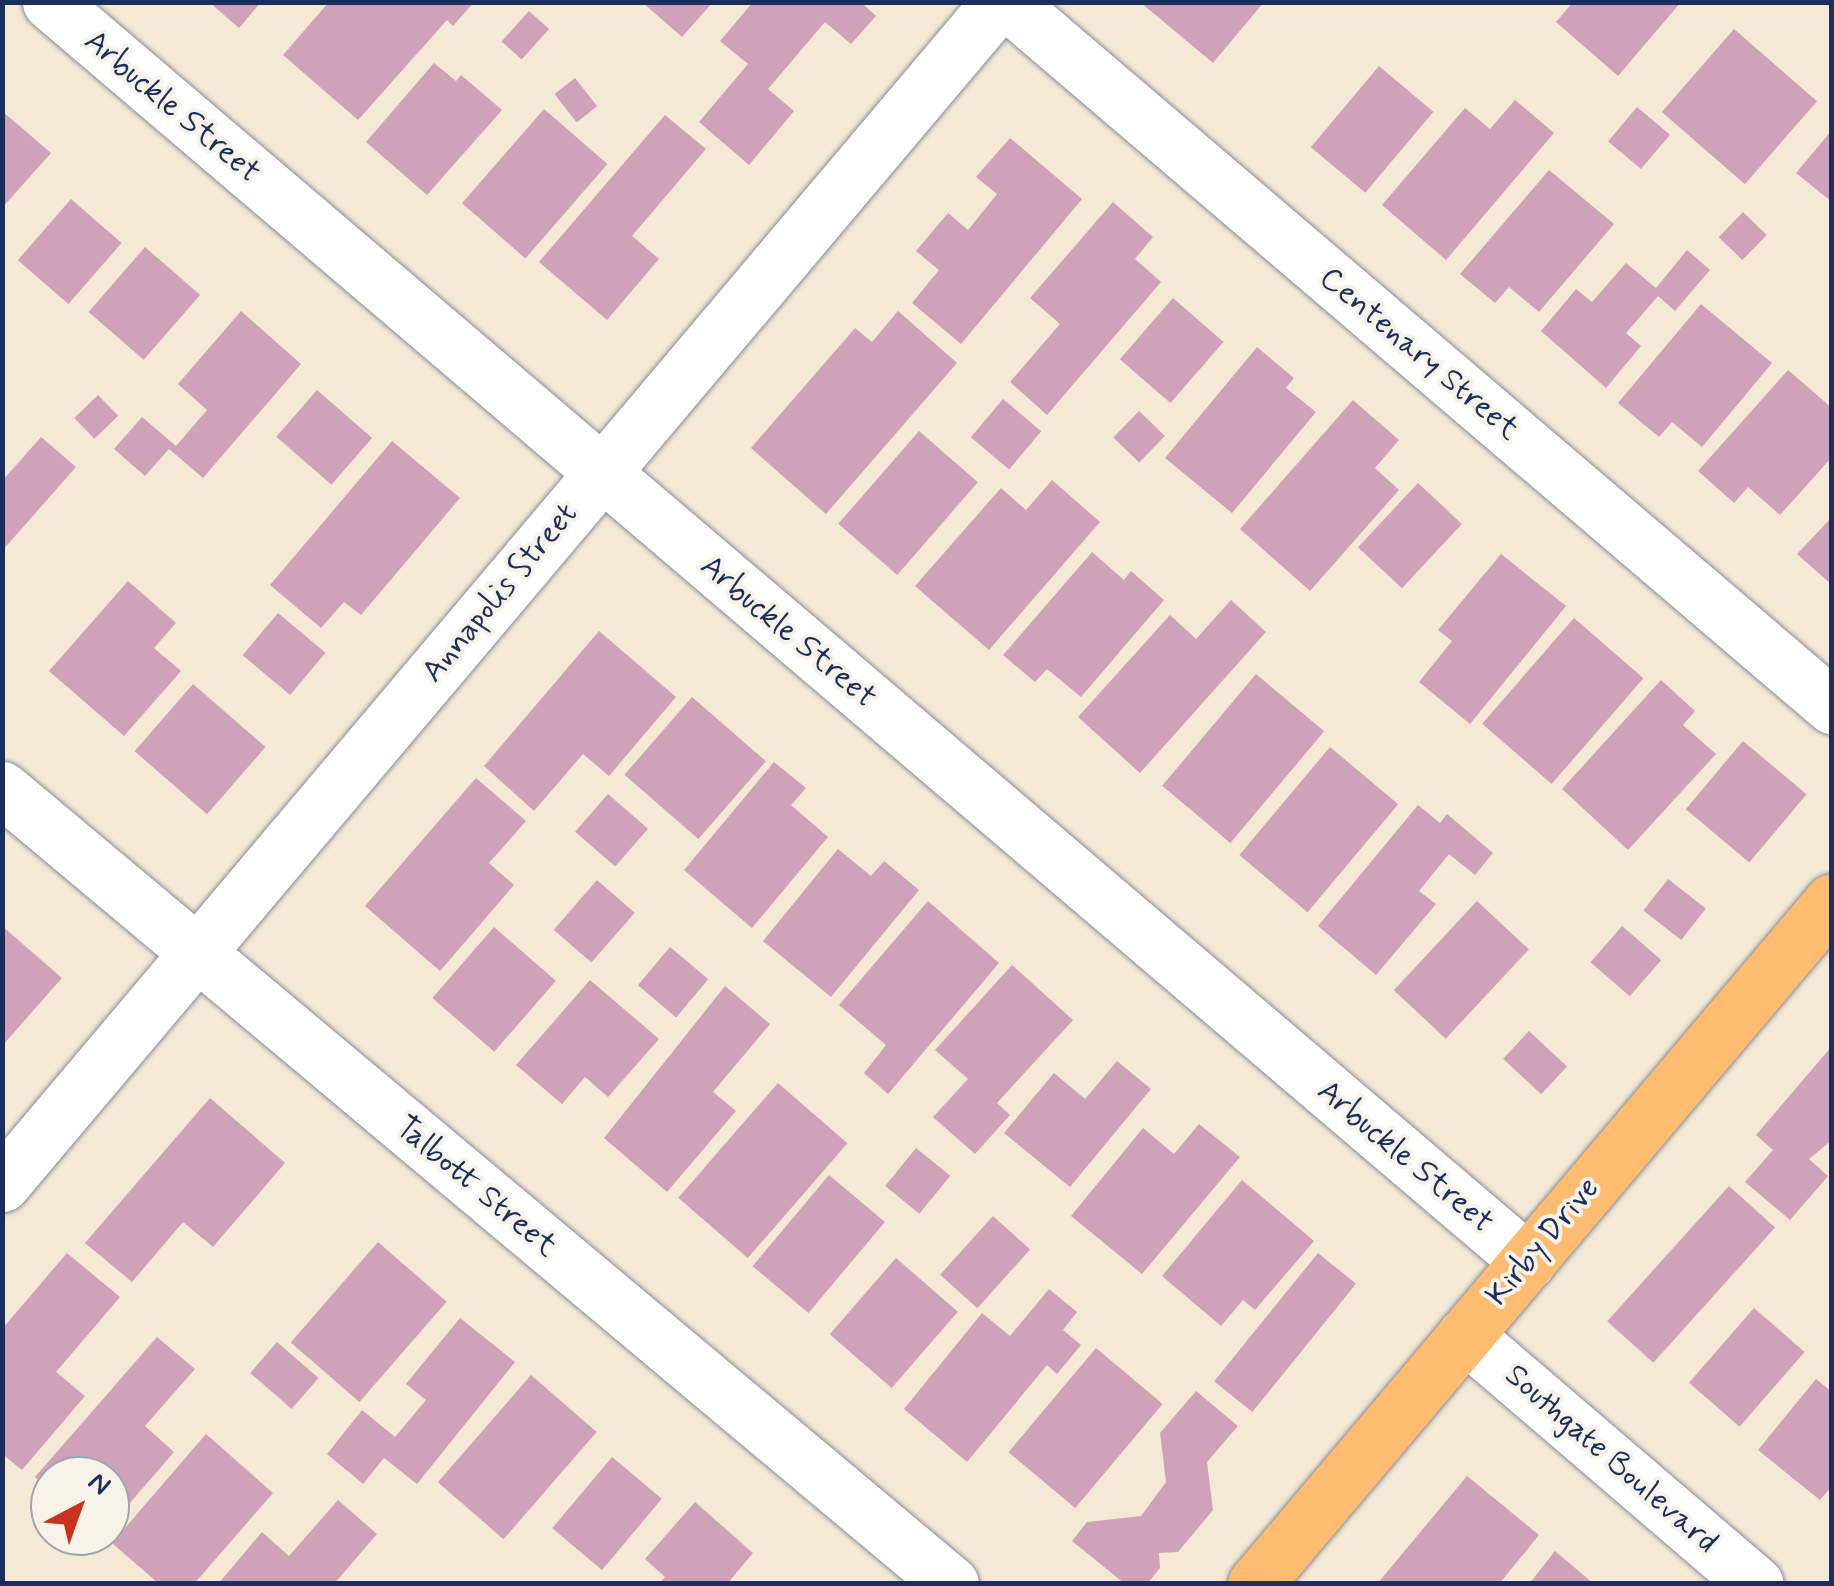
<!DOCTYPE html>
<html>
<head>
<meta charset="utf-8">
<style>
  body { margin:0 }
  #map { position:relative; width:1834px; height:1586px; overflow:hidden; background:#f4e9d5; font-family:Mynerve,sans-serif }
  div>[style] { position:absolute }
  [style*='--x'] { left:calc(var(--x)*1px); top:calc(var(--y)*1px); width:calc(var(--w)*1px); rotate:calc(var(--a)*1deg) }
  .building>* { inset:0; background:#d0a2ba; transform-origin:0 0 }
  .roads { filter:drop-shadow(0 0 2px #888c9a) drop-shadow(0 0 2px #888c9a) }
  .minor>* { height:55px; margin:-27.5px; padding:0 27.5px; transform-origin:27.5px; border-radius:27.5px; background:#fff }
  .major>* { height:55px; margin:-27.5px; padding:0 27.5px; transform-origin:27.5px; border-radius:27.5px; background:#febc70 }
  span { translate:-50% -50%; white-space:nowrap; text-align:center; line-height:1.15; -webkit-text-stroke:8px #f7f3e8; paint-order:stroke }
  .street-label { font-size:32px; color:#1b2f5e }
  .frame { position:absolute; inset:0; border:5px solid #1b2f5e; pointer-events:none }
  .north { position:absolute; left:30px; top:1456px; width:100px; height:100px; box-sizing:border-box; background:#f7f3e8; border:2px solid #9fa5b1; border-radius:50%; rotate:41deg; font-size:28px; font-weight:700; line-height:40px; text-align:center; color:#1b2f5e }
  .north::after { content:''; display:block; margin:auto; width:35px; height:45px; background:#c8321e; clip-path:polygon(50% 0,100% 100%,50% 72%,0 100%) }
</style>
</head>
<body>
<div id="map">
  <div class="building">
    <div style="clip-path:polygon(209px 2px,261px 2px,239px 28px)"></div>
    <div style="clip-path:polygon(329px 2px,474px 2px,453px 26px,447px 20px,358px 120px,283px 55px)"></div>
    <div style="clip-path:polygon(642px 2px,713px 2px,682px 37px)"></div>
    <div style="clip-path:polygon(753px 2px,861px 2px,876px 16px,851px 44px,825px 22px,768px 89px,794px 111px,749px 165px,699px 122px,748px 64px,720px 41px)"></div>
    <div style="clip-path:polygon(1140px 2px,1264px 2px,1213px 63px)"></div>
    <div style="clip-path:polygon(1573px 2px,1681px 2px,1618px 76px,1556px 22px)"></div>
    <div style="left:529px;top:11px;width:27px;height:41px;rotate:42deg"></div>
    <div style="left:1734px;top:29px;width:110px;height:110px;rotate:41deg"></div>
    <div style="clip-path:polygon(434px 63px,456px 81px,461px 75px,502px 110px,427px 195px,366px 142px)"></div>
    <div style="left:1379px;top:66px;width:71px;height:106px;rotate:40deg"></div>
    <div style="left:575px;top:78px;width:36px;height:26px;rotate:52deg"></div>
    <div style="clip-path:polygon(1515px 100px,1554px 133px,1446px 260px,1382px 205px,1465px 108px,1490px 129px)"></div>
    <div style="left:1637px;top:107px;width:43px;height:45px;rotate:40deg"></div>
    <div style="left:544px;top:109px;width:84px;height:125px;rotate:41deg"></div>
    <div style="clip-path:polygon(2px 111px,51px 153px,2px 208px)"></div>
    <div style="clip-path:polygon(665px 115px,706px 149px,632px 236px,659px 259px,607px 320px,539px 262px)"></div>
    <div style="clip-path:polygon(1832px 130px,1832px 202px,1796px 173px)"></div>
    <div style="clip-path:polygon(1010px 138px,1082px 199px,961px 344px,912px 303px,939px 270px,916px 251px,948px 213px,968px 230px,997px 194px,976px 177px)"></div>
    <div style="clip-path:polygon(1549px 170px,1614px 224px,1539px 312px,1509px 287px,1495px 303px,1460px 274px)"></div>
    <div style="left:71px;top:199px;width:67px;height:81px;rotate:41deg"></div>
    <div style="clip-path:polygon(1113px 202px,1153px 237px,1135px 259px,1161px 282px,1047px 415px,1010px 382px,1060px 324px,1030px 298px)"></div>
    <div style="left:1743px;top:212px;width:33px;height:35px;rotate:44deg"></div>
    <div style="left:145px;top:247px;width:73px;height:86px;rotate:41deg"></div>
    <div style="clip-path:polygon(1687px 250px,1710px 270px,1675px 311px,1658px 296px,1626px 333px,1641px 346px,1606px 388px,1541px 331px,1576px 289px,1592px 302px,1626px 263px,1656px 288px)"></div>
    <div style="left:1173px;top:298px;width:67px;height:81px;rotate:41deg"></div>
    <div style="clip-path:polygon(1701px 304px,1772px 363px,1702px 447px,1672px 422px,1659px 437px,1618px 403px)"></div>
    <div style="clip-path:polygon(241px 311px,301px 364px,203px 478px,169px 449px,145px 476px,114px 449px,142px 417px,176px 446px,207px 410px,178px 384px)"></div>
    <div style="clip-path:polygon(898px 311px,957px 363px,826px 514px,751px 448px,855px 328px,872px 342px)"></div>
    <div style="clip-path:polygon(1257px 347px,1294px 378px,1286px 388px,1316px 412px,1232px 513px,1165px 458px)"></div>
    <div style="clip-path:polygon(1788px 370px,1832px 408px,1832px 457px,1780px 515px,1748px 487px,1734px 503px,1698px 471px)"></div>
    <div style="left:317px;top:390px;width:73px;height:62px;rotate:41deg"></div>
    <div style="left:98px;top:395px;width:29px;height:33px;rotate:46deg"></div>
    <div style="left:1003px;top:399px;width:50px;height:50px;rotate:40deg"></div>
    <div style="clip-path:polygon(1353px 400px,1399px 440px,1375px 468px,1399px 490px,1310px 591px,1240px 529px)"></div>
    <div style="left:1139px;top:411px;width:36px;height:37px;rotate:44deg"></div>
    <div style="left:919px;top:431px;width:78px;height:123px;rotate:41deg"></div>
    <div style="clip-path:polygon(41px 437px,76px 467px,2px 551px,2px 481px)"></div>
    <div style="clip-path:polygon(392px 441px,460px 498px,361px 615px,344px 602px,321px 628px,270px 585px)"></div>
    <div style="clip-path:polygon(1052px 480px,1100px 522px,989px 650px,915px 586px,1001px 488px,1026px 510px)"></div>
    <div style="left:1418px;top:483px;width:60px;height:88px;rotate:43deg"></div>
    <div style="clip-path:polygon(1832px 517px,1832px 585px,1797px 554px)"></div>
    <div style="clip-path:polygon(1092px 552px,1124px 580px,1131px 571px,1164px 600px,1081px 697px,1047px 669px,1035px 682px,1003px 655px)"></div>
    <div style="clip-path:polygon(1501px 554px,1566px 606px,1470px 724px,1419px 682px,1452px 641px,1438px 630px)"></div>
    <div style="clip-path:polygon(128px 581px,176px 623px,154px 648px,181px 671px,124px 736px,49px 671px)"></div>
    <div style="clip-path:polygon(1231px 600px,1266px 632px,1140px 773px,1078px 717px,1170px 615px,1196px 639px)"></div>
    <div style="left:278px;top:613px;width:62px;height:55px;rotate:40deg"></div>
    <div style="left:1574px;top:618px;width:92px;height:140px;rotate:41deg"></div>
    <div style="clip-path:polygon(599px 631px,676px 697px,609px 776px,583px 754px,534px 811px,484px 766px)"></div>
    <div style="left:1256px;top:674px;width:89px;height:146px;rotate:40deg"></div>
    <div style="clip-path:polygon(1661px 680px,1695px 711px,1683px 725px,1716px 754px,1628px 850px,1562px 789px)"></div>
    <div style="left:193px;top:684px;width:96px;height:89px;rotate:41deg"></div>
    <div style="left:692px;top:697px;width:98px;height:103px;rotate:41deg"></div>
    <div style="left:1743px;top:741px;width:83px;height:89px;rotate:40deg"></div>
    <div style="left:1330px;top:747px;width:89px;height:141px;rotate:40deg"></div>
    <div style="clip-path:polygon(774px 762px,806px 788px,791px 805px,828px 837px,752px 928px,684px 870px)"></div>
    <div style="clip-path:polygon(476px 778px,526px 821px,489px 863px,514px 885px,440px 971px,365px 906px)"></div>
    <div style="left:608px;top:794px;width:53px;height:50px;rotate:41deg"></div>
    <div style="clip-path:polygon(1418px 805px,1440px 823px,1447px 814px,1493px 853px,1475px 875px,1449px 854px,1419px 891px,1436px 904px,1376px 975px,1318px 926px)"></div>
    <div style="clip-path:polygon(838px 849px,871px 876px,884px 861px,919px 890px,831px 997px,763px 941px)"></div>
    <div style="left:1668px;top:879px;width:48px;height:40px;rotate:38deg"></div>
    <div style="left:597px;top:880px;width:50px;height:66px;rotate:41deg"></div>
    <div style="clip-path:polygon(928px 901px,999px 963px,888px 1094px,864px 1073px,886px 1045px,839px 1005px)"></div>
    <div style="left:1477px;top:901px;width:71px;height:122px;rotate:43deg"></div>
    <div style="clip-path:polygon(2px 926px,62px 978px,2px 1046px)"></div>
    <div style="left:1622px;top:926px;width:52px;height:48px;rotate:41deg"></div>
    <div style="left:494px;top:927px;width:82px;height:94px;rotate:41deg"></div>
    <div style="left:670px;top:947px;width:50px;height:50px;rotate:40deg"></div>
    <div style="clip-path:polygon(1012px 965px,1073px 1020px,997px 1103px,1010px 1115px,975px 1154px,933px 1117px,968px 1079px,935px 1050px)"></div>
    <div style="clip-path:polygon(590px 980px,659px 1039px,608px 1097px,585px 1077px,562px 1104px,516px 1065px)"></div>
    <div style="clip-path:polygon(725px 986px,770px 1024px,713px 1092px,736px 1111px,667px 1192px,604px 1138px)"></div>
    <div style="left:1529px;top:1031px;width:52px;height:38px;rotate:43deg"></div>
    <div style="clip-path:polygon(1832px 1046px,1832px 1140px,1809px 1159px,1828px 1176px,1790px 1220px,1745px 1182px,1773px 1150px,1756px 1135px)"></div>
    <div style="clip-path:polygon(1117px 1061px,1151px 1089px,1070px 1187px,1004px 1133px,1054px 1073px,1085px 1099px)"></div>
    <div style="left:778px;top:1083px;width:92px;height:152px;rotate:41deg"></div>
    <div style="clip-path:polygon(210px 1098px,285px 1163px,213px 1247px,183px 1222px,132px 1282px,85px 1243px)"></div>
    <div style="clip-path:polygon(1199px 1124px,1240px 1157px,1142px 1274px,1071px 1216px,1143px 1128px,1174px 1154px)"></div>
    <div style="left:916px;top:1148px;width:44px;height:49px;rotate:39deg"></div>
    <div style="left:829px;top:1175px;width:73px;height:119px;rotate:40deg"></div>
    <div style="clip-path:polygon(1242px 1180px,1314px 1241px,1255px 1310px,1243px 1300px,1221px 1326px,1162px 1276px)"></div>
    <div style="left:1729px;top:1186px;width:62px;height:182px;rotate:42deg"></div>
    <div style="left:993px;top:1216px;width:50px;height:79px;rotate:42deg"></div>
    <div style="left:378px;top:1242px;width:91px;height:133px;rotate:41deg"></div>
    <div style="clip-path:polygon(67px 1253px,120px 1297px,56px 1372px,85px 1396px,22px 1470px,2px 1454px,2px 1329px)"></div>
    <div style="left:1318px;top:1253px;width:49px;height:165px;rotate:39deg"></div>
    <div style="left:896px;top:1258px;width:82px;height:101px;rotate:41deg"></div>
    <div style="clip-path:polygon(1049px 1289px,1077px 1312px,1063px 1330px,1081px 1345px,1057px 1374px,1047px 1365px,967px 1462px,904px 1409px,982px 1313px,1010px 1336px)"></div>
    <div style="left:1754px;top:1308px;width:67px;height:99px;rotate:41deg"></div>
    <div style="clip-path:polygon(460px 1318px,515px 1362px,417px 1484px,384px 1458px,363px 1484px,327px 1454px,362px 1410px,395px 1437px,426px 1400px,406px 1384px)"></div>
    <div style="clip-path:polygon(157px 1337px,195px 1369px,145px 1426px,174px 1452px,110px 1526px,110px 1476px,50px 1476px,50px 1490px,35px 1477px)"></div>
    <div style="left:277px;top:1342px;width:55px;height:41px;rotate:41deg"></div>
    <div style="left:1096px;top:1348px;width:87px;height:136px;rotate:40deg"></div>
    <div style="left:531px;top:1375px;width:87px;height:142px;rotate:41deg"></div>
    <div style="clip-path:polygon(1816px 1379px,1832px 1392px,1832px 1486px,1820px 1500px,1758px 1450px)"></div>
    <div style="clip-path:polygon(1196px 1391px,1238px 1426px,1207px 1462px,1213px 1510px,1178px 1552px,1159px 1553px,1160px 1568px,1147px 1584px,1125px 1584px,1072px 1541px,1087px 1522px,1141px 1516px,1166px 1482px,1160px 1433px)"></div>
    <div style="clip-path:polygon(206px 1434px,273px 1493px,194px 1584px,159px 1584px,112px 1543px)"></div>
    <div style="left:612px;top:1457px;width:65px;height:93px;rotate:40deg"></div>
    <div style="clip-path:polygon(1467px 1476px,1539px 1535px,1499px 1584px,1377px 1584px)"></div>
    <div style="clip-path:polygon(338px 1500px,377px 1534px,334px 1584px,218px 1584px,262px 1532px,289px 1556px)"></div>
    <div style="clip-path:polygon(695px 1502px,753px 1553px,727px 1584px,659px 1584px,665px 1577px,645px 1559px)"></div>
    <div style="clip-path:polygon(1555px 1551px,1594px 1584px,1529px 1584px)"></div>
  </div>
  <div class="roads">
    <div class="minor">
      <div style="--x:50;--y:2;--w:1942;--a:40.43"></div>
      <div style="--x:1007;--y:2;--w:1085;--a:40.48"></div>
      <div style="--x:2;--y:789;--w:1238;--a:39.95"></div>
      <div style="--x:2;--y:1184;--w:1546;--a:-49.85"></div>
      <div style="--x:1465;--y:1335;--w:383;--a:40.6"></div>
    </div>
    <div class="major">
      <div style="--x:1255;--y:1584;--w:894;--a:-49.81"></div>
    </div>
  </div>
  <div class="street-label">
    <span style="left:172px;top:107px;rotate:40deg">Arbuckle Street</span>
    <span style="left:1419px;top:354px;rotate:40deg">Centenary Street</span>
    <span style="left:500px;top:593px;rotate:-50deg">Annapolis Street</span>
    <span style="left:788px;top:632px;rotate:40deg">Arbuckle Street</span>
    <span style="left:1405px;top:1157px;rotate:40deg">Arbuckle Street</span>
    <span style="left:476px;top:1187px;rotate:40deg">Talbott Street</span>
    <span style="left:1543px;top:1242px;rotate:-50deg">Kirby Drive</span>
    <span style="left:1611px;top:1459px;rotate:41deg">Southgate Boulevard</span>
  </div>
  <div class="frame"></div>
  <div class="north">N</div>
</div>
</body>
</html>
